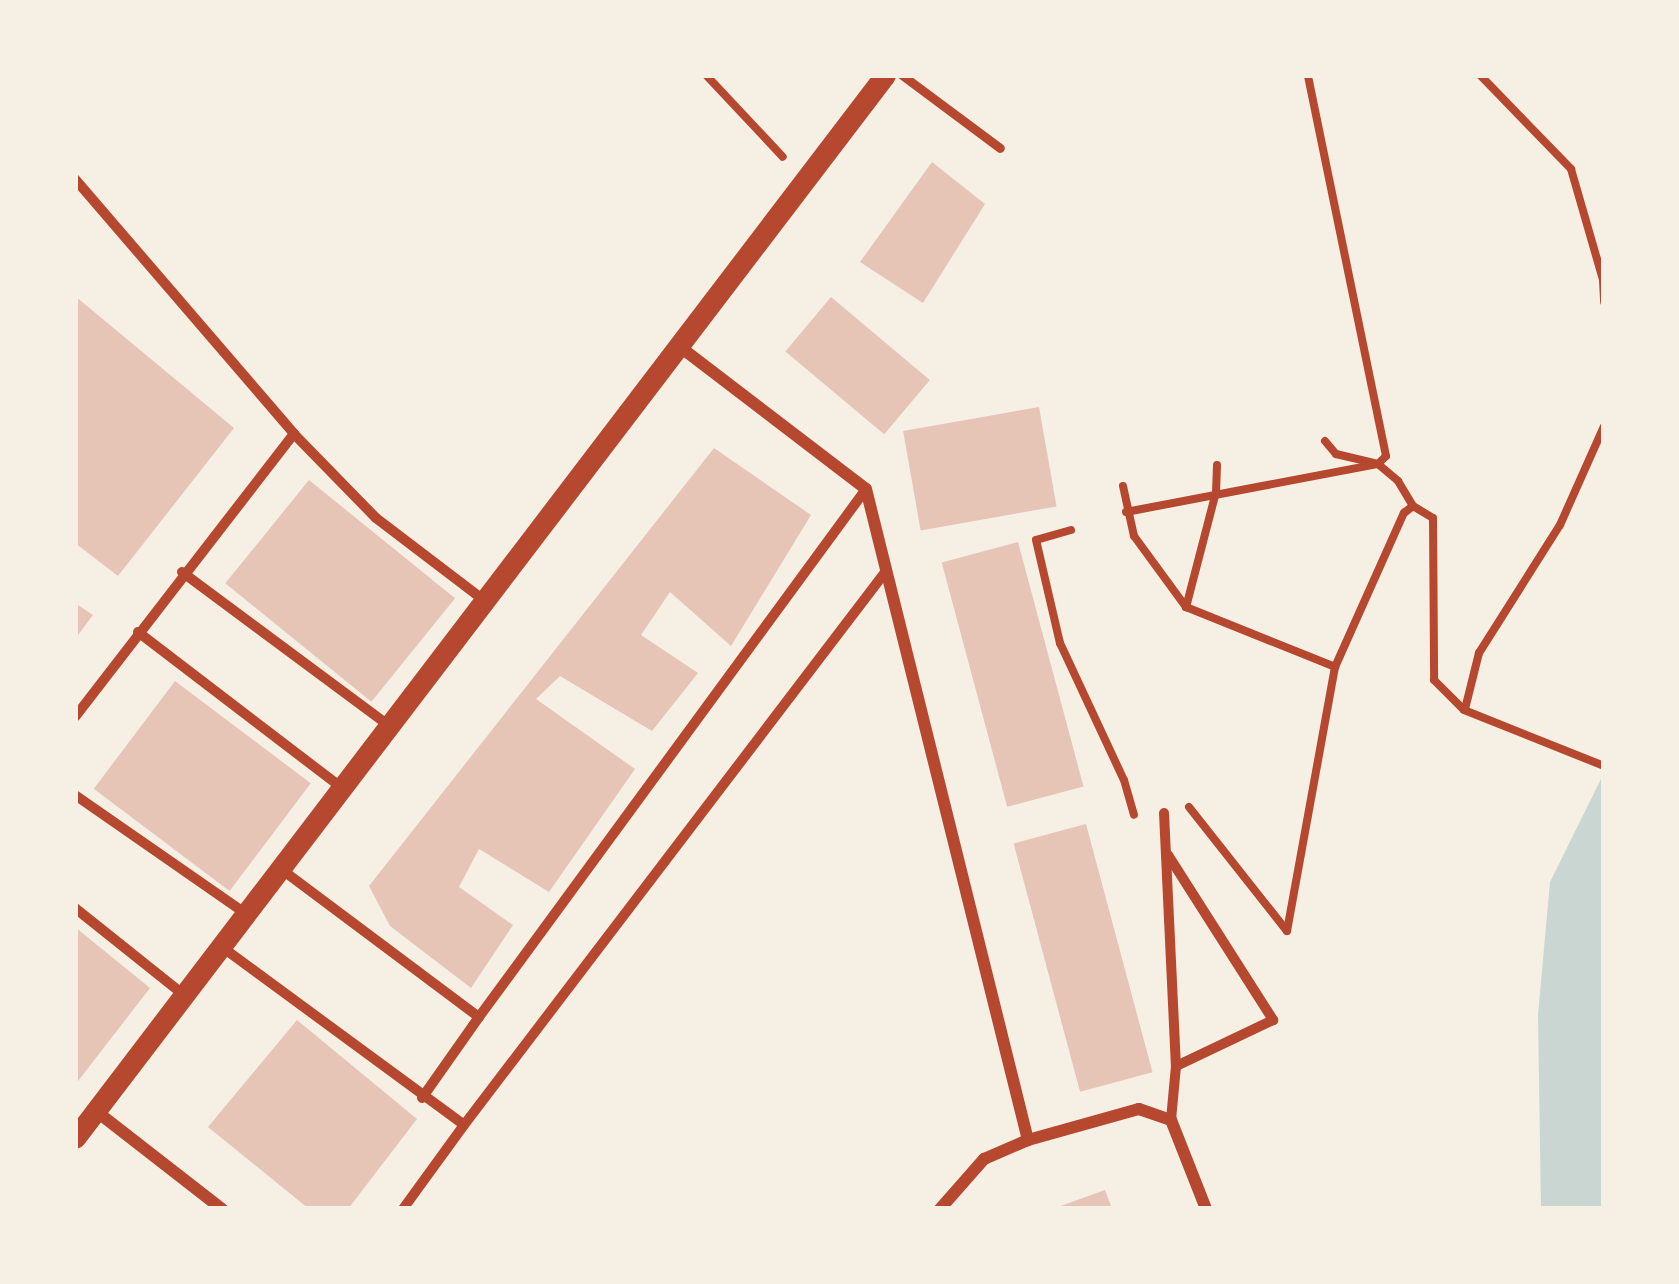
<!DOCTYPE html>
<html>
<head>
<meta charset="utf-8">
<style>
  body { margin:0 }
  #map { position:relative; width:1679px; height:1284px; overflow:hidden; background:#f6efe4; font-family:Ubuntu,sans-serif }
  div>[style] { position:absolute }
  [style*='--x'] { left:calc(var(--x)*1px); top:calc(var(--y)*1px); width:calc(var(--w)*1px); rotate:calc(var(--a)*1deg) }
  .water>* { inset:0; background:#c9d6d2 }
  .building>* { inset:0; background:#e6c5b7; transform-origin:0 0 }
  .path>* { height:8px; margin:-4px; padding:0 4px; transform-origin:4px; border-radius:4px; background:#b5482f }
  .service>* { height:9px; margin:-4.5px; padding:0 4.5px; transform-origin:4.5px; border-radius:4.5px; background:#b5482f }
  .pedestrian>* { height:10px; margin:-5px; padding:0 5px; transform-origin:5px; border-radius:5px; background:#b5482f }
  .minor>* { height:12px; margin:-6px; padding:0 6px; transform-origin:6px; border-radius:6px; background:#b5482f }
  .tertiary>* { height:21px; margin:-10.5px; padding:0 10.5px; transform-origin:10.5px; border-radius:10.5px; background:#b5482f }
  span { translate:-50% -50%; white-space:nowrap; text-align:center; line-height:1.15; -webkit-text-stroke:12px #f6efe4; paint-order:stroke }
  .frame { position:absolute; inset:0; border:78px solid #f6efe4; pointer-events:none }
</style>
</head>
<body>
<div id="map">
  <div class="water">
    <div style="clip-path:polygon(1604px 773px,1604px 1209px,1541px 1209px,1538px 1015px,1550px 882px)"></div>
  </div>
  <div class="building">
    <div style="clip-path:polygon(932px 162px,985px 204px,923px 303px,860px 262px)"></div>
    <div style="clip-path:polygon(75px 296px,234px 428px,118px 576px,75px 543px)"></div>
    <div style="left:831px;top:297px;width:129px;height:71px;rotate:40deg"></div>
    <div style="left:1039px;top:407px;width:101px;height:138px;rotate:80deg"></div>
    <div style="clip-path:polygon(714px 448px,811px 515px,731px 646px,670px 592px,641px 635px,698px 673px,652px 731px,560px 676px,536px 699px,635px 769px,549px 892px,479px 849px,459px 887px,513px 925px,471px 988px,390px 926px,369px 886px)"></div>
    <div style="left:309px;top:480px;width:188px;height:133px;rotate:39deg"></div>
    <div style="left:1018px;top:542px;width:253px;height:79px;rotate:75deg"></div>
    <div style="clip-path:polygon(75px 603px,93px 615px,75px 639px)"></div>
    <div style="left:175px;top:681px;width:170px;height:135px;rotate:37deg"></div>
    <div style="left:1086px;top:824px;width:257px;height:75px;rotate:75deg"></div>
    <div style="clip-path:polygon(75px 927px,150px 988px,75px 1085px)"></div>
    <div style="clip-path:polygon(297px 1020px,417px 1119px,348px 1209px,309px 1209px,208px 1127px)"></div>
    <div style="clip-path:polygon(1105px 1190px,1112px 1209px,1055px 1209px,1055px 1208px)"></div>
  </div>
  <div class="path">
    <div style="--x:706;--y:75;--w:112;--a:46.8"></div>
    <div style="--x:1480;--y:75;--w:131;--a:45.9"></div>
    <div style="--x:1571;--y:169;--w:116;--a:73.9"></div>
    <div style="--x:1603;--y:280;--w:22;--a:87"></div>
    <div style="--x:1325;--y:441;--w:17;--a:50"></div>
    <div style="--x:1336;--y:454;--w:43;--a:13.4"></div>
    <div style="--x:1378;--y:464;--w:26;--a:40"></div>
    <div style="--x:1398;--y:481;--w:29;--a:59"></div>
    <div style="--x:1217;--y:465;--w:27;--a:92"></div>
    <div style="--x:1216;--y:492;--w:119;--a:104.6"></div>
    <div style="--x:1186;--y:607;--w:161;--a:21.9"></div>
    <div style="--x:1123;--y:486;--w:51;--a:77.6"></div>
    <div style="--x:1134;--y:536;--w:88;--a:53.8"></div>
    <div style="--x:1126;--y:512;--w:257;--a:-10.8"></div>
    <div style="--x:1378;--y:464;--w:11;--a:-45"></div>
    <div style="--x:1386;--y:456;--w:389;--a:-101.6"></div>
    <div style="--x:1071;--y:530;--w:36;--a:164"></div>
    <div style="--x:1036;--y:540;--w:106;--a:76.9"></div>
    <div style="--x:1060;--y:643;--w:151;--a:65"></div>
    <div style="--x:1124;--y:780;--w:36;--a:74"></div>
    <div style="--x:1465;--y:709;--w:58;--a:-76"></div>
    <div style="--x:1479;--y:653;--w:151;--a:-57.7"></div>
    <div style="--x:1560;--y:525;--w:108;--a:-66"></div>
    <div style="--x:1189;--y:807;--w:158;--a:51.7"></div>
    <div style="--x:1287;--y:931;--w:268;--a:-79.7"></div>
    <div style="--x:1335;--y:667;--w:169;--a:-65.9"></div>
    <div style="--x:1404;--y:513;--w:11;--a:-38"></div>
    <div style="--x:1413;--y:506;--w:23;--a:31"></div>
    <div style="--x:1433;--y:518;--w:162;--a:89.6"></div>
    <div style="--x:1434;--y:680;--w:42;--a:45"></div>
    <div style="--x:1464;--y:710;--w:151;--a:21.8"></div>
  </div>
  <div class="service">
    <div style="--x:902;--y:75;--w:122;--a:36.7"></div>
  </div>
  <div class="pedestrian">
    <div style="--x:75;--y:179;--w:336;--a:49.3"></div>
    <div style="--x:294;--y:434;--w:117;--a:45.7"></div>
    <div style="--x:376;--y:518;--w:137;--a:37.3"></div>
    <div style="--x:182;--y:572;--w:258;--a:36.6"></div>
    <div style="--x:138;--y:632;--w:257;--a:37.4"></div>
    <div style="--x:75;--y:717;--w:358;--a:-52.3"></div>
    <div style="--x:75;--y:795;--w:208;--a:34.8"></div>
    <div style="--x:1164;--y:813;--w:253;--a:87.3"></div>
    <div style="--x:1176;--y:1066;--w:54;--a:95.3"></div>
    <div style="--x:1168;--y:855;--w:196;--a:57.5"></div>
    <div style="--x:1273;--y:1020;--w:107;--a:154.6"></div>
    <div style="--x:281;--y:869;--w:247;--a:36.8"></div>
    <div style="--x:479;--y:1017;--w:655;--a:-53.76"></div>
    <div style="--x:75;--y:908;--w:139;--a:38.6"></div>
    <div style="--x:222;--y:947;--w:300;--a:36.3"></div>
    <div style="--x:464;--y:1125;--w:104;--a:126"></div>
    <div style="--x:422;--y:1098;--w:99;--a:-54.9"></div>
    <div style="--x:464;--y:1125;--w:696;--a:-52.7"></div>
  </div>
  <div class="minor">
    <div style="--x:679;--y:346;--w:235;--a:37.4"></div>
    <div style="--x:866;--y:489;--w:671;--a:76.03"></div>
    <div style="--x:96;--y:1111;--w:160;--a:37.9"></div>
    <div style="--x:940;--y:1209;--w:67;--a:-48.7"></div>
    <div style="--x:984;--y:1159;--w:48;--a:-23.4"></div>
    <div style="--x:1028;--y:1140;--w:115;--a:-15.6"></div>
    <div style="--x:1139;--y:1109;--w:34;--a:19"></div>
    <div style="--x:1171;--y:1120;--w:96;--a:68.5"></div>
  </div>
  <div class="tertiary">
    <div style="--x:75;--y:1138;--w:1336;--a:-52.69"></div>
  </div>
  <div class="frame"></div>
</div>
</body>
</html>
